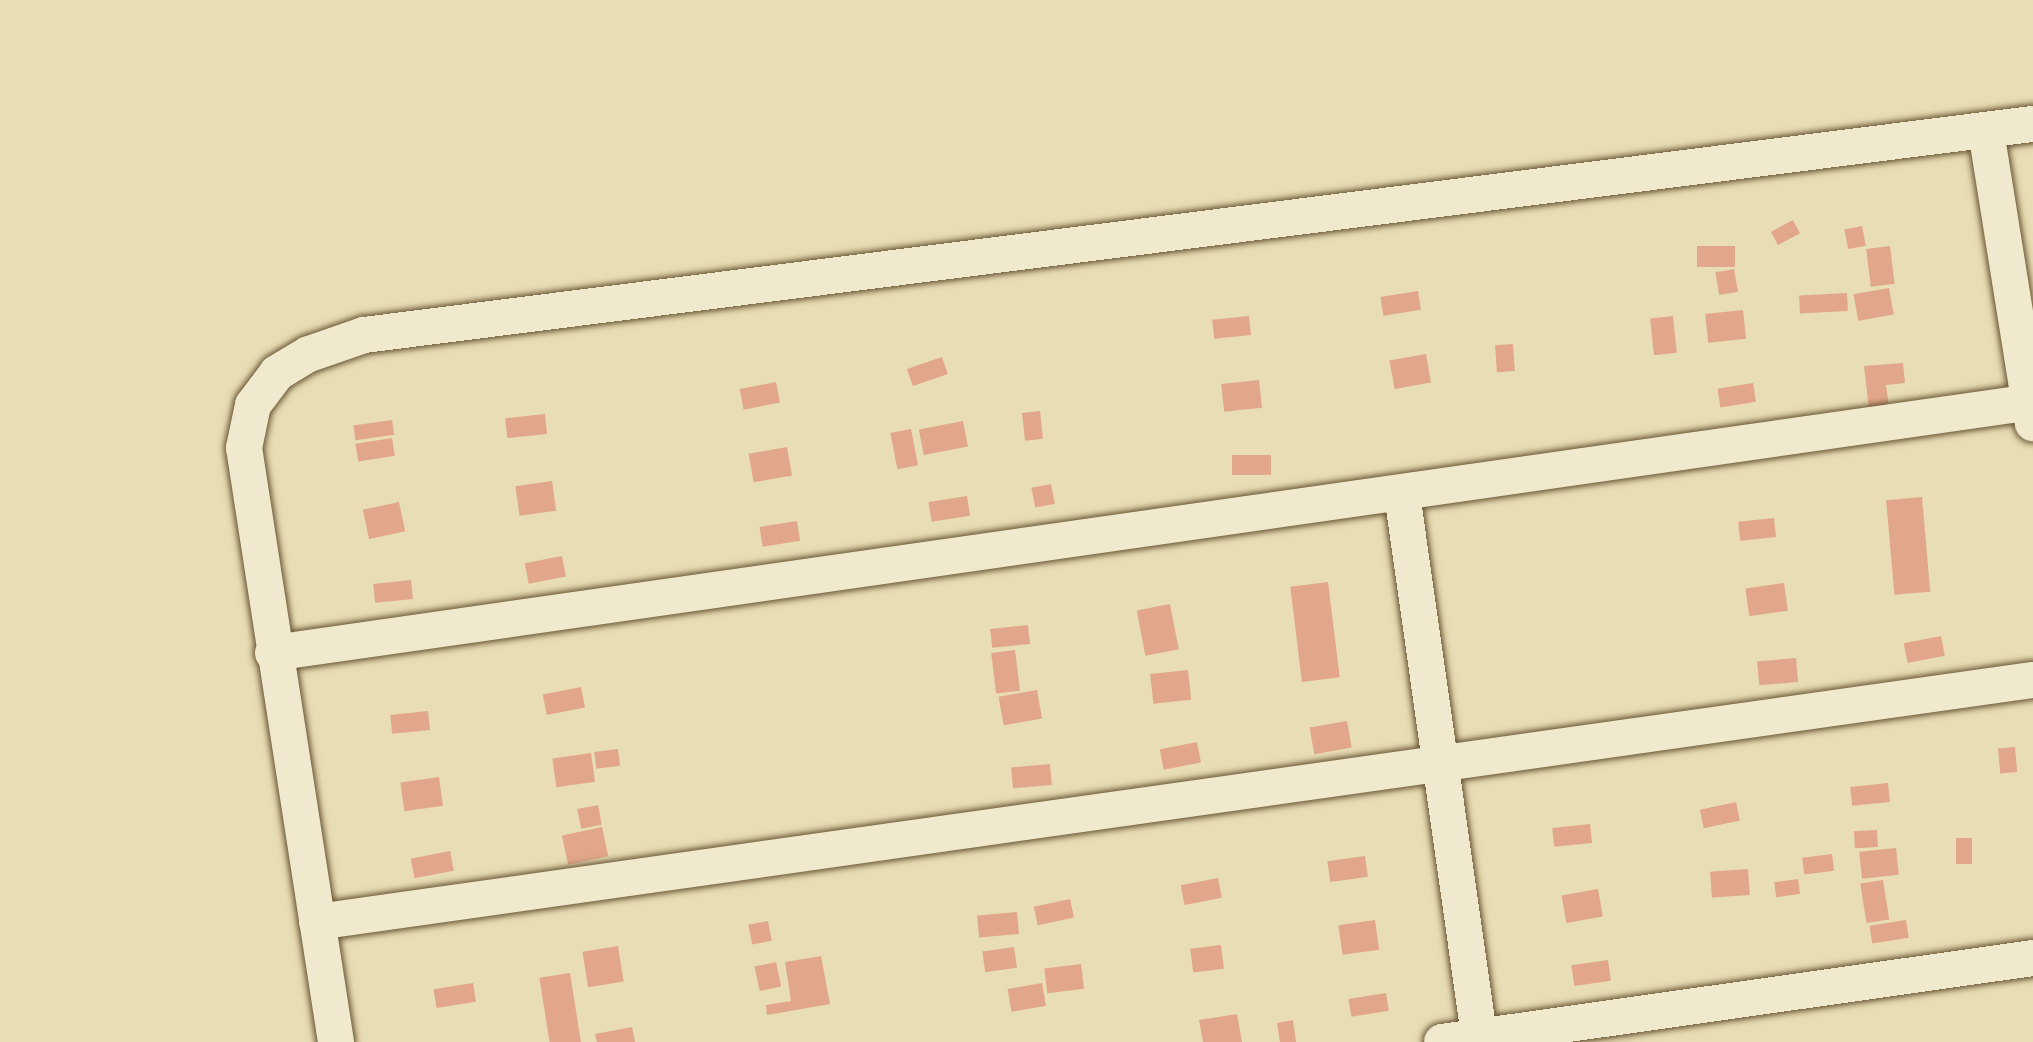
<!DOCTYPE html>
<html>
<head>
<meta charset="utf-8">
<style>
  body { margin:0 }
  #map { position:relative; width:2033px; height:1042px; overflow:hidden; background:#e8ddb4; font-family:"EB Garamond",serif }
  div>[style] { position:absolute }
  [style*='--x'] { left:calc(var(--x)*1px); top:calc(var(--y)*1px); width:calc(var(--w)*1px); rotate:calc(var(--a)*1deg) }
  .building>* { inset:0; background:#e2a78a; transform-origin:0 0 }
  .roads { filter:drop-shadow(0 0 3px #685534) drop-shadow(0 0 3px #685534) }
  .minor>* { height:36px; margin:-18px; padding:0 18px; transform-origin:18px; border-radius:18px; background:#f0e9ce }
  span { translate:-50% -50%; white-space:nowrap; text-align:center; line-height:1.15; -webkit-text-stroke:12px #f0e9ce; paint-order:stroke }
</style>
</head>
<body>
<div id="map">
  <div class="building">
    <div style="left:1793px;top:220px;width:15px;height:25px;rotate:62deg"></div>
    <div style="left:1862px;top:226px;width:20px;height:18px;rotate:79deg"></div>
    <div style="left:1735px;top:246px;width:21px;height:38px;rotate:90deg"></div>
    <div style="left:1890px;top:246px;width:38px;height:24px;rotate:83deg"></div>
    <div style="left:1734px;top:269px;width:23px;height:19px;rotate:80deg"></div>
    <div style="left:1889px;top:288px;width:27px;height:36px;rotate:80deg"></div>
    <div style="left:1418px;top:291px;width:19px;height:38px;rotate:81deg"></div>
    <div style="left:1847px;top:293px;width:18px;height:48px;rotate:87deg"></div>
    <div style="left:1743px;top:310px;width:29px;height:38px;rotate:84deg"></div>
    <div style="left:1249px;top:316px;width:19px;height:37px;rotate:84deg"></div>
    <div style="left:1673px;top:316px;width:37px;height:23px;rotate:84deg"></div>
    <div style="left:1513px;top:344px;width:27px;height:18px;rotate:86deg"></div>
    <div style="left:1426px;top:354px;width:29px;height:37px;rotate:80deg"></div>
    <div style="left:942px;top:357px;width:18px;height:37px;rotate:71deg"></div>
    <div style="clip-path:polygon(1903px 363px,1905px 383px,1886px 385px,1889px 407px,1869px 409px,1864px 366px)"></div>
    <div style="left:1259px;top:380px;width:28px;height:38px;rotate:84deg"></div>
    <div style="left:776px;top:382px;width:21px;height:37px;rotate:79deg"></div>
    <div style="left:1753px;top:383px;width:19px;height:36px;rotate:81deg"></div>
    <div style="left:1040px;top:411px;width:28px;height:18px;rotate:84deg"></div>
    <div style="left:545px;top:414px;width:20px;height:40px;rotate:84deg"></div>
    <div style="left:392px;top:420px;width:15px;height:39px;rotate:82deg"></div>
    <div style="left:963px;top:421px;width:26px;height:45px;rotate:79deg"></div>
    <div style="left:911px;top:429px;width:37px;height:21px;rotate:79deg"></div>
    <div style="left:392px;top:438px;width:18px;height:37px;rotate:81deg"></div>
    <div style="left:787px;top:447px;width:29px;height:39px;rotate:80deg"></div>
    <div style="left:1271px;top:455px;width:20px;height:39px;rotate:90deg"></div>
    <div style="left:552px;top:481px;width:30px;height:37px;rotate:82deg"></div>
    <div style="left:1051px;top:484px;width:20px;height:20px;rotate:79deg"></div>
    <div style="left:967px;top:496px;width:20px;height:39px;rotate:81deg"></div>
    <div style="left:1922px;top:497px;width:95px;height:36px;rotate:85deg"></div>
    <div style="left:399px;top:502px;width:30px;height:37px;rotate:78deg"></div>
    <div style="left:1774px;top:518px;width:19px;height:36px;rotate:84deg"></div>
    <div style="left:797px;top:521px;width:20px;height:38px;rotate:81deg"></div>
    <div style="left:562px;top:556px;width:21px;height:38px;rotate:79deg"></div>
    <div style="left:411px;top:580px;width:19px;height:38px;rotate:84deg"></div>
    <div style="left:1328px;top:582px;width:96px;height:38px;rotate:83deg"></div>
    <div style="left:1784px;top:583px;width:28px;height:39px;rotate:82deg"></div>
    <div style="left:1170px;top:604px;width:46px;height:34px;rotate:79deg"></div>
    <div style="left:1028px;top:625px;width:19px;height:38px;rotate:84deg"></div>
    <div style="left:1941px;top:636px;width:20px;height:38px;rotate:79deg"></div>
    <div style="left:1015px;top:650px;width:41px;height:24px;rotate:83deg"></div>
    <div style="left:1796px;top:658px;width:24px;height:39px;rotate:85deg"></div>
    <div style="left:1188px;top:670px;width:30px;height:38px;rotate:84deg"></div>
    <div style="left:581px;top:687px;width:21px;height:39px;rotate:79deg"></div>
    <div style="left:1037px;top:690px;width:29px;height:39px;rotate:80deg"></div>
    <div style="left:428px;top:711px;width:19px;height:38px;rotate:84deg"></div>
    <div style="left:1347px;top:721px;width:27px;height:38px;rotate:80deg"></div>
    <div style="left:1197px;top:742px;width:21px;height:38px;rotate:79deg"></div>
    <div style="left:2015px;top:747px;width:25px;height:17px;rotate:85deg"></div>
    <div style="left:618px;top:749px;width:17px;height:24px;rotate:83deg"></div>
    <div style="left:591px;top:753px;width:29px;height:39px;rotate:82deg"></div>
    <div style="left:1050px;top:764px;width:21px;height:39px;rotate:85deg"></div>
    <div style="left:439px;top:777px;width:29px;height:39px;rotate:82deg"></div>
    <div style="left:1888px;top:783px;width:19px;height:38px;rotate:84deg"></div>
    <div style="left:1736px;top:802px;width:19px;height:37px;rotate:78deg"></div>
    <div style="left:598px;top:805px;width:20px;height:21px;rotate:79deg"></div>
    <div style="left:1590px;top:824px;width:19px;height:38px;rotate:84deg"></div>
    <div style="left:602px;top:827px;width:30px;height:41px;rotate:78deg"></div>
    <div style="left:1877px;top:830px;width:17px;height:23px;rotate:87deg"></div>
    <div style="left:1956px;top:838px;width:16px;height:26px"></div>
    <div style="left:1896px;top:848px;width:27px;height:37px;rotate:84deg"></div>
    <div style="left:450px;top:851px;width:20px;height:40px;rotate:79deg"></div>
    <div style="left:1832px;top:854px;width:17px;height:30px;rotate:83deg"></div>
    <div style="left:1365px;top:856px;width:21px;height:38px;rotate:82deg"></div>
    <div style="left:1748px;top:869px;width:26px;height:38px;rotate:86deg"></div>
    <div style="left:1218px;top:878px;width:20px;height:38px;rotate:79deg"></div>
    <div style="left:1798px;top:879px;width:15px;height:24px;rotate:82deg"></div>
    <div style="left:1883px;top:880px;width:40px;height:23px;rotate:81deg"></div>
    <div style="left:1598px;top:889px;width:28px;height:37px;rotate:80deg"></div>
    <div style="left:1070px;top:899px;width:19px;height:37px;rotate:78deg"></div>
    <div style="left:1017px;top:912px;width:22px;height:40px;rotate:85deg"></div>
    <div style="left:1375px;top:920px;width:30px;height:37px;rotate:82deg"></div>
    <div style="left:1906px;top:920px;width:18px;height:37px;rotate:81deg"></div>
    <div style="left:768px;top:921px;width:20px;height:20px;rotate:79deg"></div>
    <div style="left:1221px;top:945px;width:24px;height:31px;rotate:83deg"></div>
    <div style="left:618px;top:946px;width:36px;height:36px;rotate:81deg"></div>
    <div style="left:1014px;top:947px;width:21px;height:32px;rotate:82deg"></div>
    <div style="clip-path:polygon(821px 956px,830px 1004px,767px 1015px,766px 1005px,791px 1001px,785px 962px)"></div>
    <div style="left:1608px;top:960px;width:21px;height:37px;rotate:82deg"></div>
    <div style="left:776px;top:962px;width:25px;height:22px;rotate:78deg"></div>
    <div style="left:1081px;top:964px;width:25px;height:37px;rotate:83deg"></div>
    <div style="left:570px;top:973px;width:70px;height:31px;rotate:81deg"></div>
    <div style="left:473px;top:983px;width:19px;height:40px;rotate:81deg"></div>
    <div style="left:1042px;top:983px;width:23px;height:35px;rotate:80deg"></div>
    <div style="left:1386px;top:993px;width:18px;height:38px;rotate:81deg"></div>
    <div style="clip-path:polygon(1237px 1014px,1242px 1042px,1203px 1042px,1199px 1020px)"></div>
    <div style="clip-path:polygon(1293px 1020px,1296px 1042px,1280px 1042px,1277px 1023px)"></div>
    <div style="clip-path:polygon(632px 1027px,635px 1042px,597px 1042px,595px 1034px)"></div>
  </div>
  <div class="roads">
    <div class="minor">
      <div style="--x:1986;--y:131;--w:296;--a:80.9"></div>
      <div style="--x:1402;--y:494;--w:554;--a:81.9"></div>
      <div style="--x:273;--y:653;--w:1778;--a:-8.12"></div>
      <div style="--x:317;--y:922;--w:1733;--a:-8.03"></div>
      <div style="--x:336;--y:1042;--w:601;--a:-98.8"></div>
      <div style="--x:244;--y:448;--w:44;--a:-78.2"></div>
      <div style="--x:253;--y:405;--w:40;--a:-53"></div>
      <div style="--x:277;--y:373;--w:37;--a:-31"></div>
      <div style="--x:309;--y:354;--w:58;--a:-19.1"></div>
      <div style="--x:364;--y:335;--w:1682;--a:-7.21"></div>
      <div style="--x:1442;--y:1042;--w:597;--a:-8.09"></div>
    </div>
  </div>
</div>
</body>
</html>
